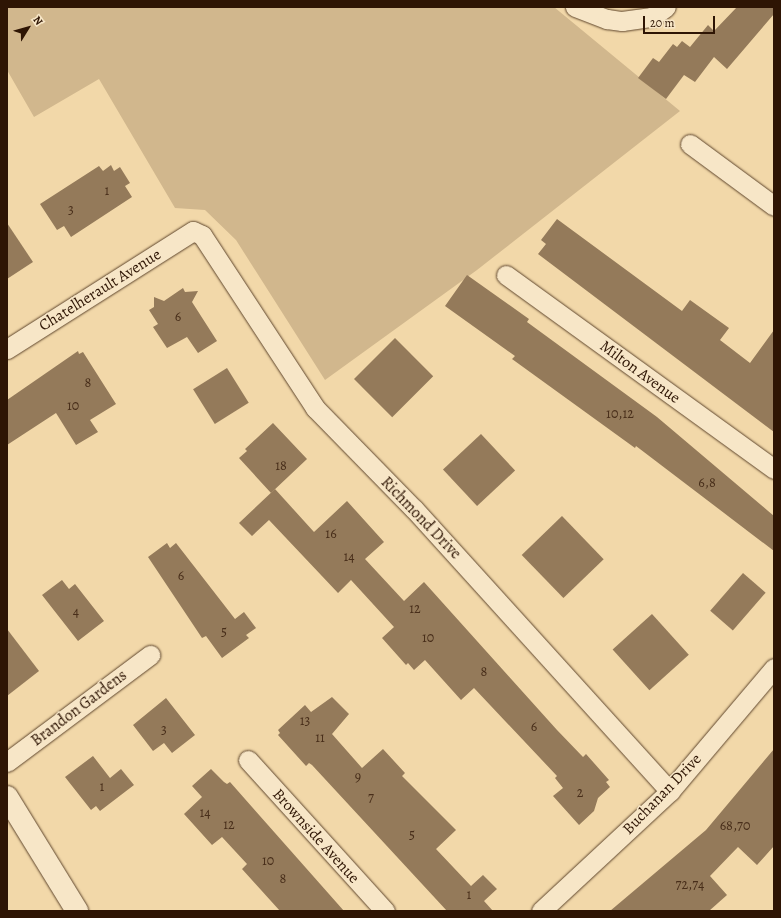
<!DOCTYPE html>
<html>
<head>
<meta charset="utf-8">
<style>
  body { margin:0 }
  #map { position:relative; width:781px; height:918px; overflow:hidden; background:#f2d8a9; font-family:Alegreya,serif }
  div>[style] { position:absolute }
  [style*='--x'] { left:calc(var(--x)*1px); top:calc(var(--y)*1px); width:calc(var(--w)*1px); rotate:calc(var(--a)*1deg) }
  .green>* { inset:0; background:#d1b78d }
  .building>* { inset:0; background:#947a5a; transform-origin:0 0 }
  .roads { filter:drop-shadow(0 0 1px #5f462d) drop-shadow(0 0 1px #5f462d) }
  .street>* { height:19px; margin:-9.5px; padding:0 9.5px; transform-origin:9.5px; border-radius:9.5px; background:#f7e6c7 }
  .secondary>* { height:22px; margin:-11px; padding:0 11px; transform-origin:11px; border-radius:11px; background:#f7e6c7 }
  span { translate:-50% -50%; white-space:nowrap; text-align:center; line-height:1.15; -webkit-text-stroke:3px #f7e6c7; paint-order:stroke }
  .number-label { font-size:14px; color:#482e1a }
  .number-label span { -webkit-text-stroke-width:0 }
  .street-label { font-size:16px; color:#2e1504 }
  .frame { position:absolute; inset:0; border:8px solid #2e1504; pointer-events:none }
  .north { position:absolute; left:8px; top:8px; width:40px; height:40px; -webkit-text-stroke:3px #f7e6c7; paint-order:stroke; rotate:53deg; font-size:11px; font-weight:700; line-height:16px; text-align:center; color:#2e1504 }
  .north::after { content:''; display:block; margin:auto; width:14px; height:18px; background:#2e1504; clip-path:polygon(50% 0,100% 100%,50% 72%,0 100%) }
  .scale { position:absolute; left:643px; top:16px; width:72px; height:18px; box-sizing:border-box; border:2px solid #2e1504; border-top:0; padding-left:5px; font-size:12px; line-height:14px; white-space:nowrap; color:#2e1504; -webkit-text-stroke:3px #f7e6c7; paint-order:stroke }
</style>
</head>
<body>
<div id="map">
  <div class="green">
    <div style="clip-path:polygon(7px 7px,554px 7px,680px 111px,477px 270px,325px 380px,236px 240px,205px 210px,175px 208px,99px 79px,34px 117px,7px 70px)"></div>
  </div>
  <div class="building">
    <div style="clip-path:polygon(737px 7px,774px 7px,774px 14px,727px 69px,714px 57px,695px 82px,684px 75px,666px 99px,638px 78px,653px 58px,659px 62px,673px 44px,677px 47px,682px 41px,690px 47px,708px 25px,714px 31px)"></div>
    <div style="clip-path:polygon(111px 165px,114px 171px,120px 167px,130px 183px,125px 186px,132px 197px,71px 237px,64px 226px,57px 230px,40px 204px,99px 166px,103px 171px)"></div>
    <div style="clip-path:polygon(557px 219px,682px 311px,690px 300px,729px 328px,720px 340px,750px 363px,774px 330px,774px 432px,538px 254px,546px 244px,541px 240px)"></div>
    <div style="clip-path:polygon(7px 223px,33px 262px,7px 279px)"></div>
    <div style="clip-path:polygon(467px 275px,529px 319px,527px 322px,657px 417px,774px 516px,774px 551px,636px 446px,635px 448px,512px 359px,515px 356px,445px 306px)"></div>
    <div style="clip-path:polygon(183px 288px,185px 292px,198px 291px,192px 302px,217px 341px,198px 353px,187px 337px,167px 348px,153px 327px,158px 324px,149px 310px,154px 307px,154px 297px,164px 301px)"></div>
    <div style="left:395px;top:338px;width:54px;height:58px;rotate:45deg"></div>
    <div style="clip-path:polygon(78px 351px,79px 354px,83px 352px,116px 404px,90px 420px,98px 432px,76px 445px,56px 413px,7px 445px,7px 400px)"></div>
    <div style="left:227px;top:368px;width:41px;height:40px;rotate:58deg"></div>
    <div style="clip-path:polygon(273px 423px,307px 459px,271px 493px,239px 458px,247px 451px,245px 449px)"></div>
    <div style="left:481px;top:434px;width:50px;height:52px;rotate:47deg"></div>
    <div style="clip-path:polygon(275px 489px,314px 532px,347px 501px,384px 542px,365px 559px,404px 601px,424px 582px,557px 730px,583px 757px,586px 754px,609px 780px,606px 782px,610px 787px,598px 798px,594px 811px,579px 825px,553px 796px,563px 788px,555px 778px,557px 776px,474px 688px,461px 700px,425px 660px,414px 670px,408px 663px,406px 665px,382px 638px,394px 627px,351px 580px,338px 593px,269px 520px,252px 536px,239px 523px)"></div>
    <div style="left:562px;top:516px;width:60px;height:56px;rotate:46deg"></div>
    <div style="clip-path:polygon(167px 543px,170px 548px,176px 543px,235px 619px,244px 612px,256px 628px,246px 635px,249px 638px,222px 658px,206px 636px,202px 638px,148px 557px)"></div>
    <div style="left:743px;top:573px;width:30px;height:50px;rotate:41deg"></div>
    <div style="clip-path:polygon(62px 580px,69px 589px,75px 584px,104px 621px,78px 641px,42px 595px)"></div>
    <div style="left:652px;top:614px;width:55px;height:53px;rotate:48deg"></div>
    <div style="clip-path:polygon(7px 629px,39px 671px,7px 696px)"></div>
    <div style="clip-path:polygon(332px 697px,349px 714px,332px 734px,362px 768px,383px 749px,405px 773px,402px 776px,456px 830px,436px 849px,471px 886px,483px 875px,497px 889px,484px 901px,493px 911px,447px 911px,312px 765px,309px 763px,306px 766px,278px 735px,280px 733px,278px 730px,305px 705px,311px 712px)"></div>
    <div style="clip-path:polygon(166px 698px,195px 735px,172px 753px,164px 743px,153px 751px,133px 725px)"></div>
    <div style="clip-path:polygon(774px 749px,774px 846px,757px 865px,738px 847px,710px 876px,727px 895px,709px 911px,610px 911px,706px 830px)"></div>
    <div style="clip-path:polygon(93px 756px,110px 778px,121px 769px,134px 785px,100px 811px,96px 806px,91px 810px,65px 777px)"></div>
    <div style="clip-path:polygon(211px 769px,224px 782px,227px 784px,230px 782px,344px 911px,280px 911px,242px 869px,247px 864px,222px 837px,212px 845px,184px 814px,202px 797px,192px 786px)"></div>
  </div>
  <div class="roads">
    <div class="street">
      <div style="--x:575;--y:7;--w:34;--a:21"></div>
      <div style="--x:607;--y:19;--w:15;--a:8"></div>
      <div style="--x:622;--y:21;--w:30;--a:-8"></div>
      <div style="--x:652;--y:17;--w:17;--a:-36"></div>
      <div style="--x:690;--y:144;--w:104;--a:36.4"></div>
      <div style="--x:506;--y:275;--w:331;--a:35.9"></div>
      <div style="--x:7;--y:349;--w:220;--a:-32.4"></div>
      <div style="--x:193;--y:231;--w:10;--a:24"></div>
      <div style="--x:202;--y:235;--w:207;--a:56.8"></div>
      <div style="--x:315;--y:408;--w:141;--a:45.6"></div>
      <div style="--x:414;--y:509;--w:381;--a:47.8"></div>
      <div style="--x:248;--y:760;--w:204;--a:47.8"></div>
      <div style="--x:7;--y:762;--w:179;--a:-36.8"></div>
      <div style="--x:541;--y:911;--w:176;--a:-42.9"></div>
      <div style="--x:670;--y:791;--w:161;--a:-49.8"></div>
    </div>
    <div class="secondary">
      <div style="--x:7;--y:797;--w:134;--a:58.4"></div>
    </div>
  </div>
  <div class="number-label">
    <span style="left:107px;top:191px">1</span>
    <span style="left:71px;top:210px">3</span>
    <span style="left:178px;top:317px">6</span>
    <span style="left:88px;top:383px">8</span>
    <span style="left:73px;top:406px">10</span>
    <span style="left:620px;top:414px">10,12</span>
    <span style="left:281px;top:466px">18</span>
    <span style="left:707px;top:483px">6,8</span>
    <span style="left:331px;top:534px">16</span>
    <span style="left:349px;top:557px">14</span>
    <span style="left:181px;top:576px">6</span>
    <span style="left:415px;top:609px">12</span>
    <span style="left:76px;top:612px">4</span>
    <span style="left:224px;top:632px">5</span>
    <span style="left:428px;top:638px">10</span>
    <span style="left:484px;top:672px">8</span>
    <span style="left:305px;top:721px">13</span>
    <span style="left:534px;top:727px">6</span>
    <span style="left:164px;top:730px">3</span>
    <span style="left:320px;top:738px">11</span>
    <span style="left:358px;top:777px">9</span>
    <span style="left:102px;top:787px">1</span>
    <span style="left:580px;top:793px">2</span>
    <span style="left:371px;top:798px">7</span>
    <span style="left:205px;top:813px">14</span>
    <span style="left:229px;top:825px">12</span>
    <span style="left:735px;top:826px">68,70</span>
    <span style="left:412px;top:835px">5</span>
    <span style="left:268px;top:861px">10</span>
    <span style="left:283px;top:879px">8</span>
    <span style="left:690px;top:885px">72,74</span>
    <span style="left:469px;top:895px">1</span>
  </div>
  <div class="street-label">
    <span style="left:100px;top:290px;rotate:-32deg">Chatelherault Avenue</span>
    <span style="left:640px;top:372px;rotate:36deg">Milton Avenue</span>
    <span style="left:421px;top:518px;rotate:46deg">Richmond Drive</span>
    <span style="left:79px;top:708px;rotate:-37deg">Brandon Gardens</span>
    <span style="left:662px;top:794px;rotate:-46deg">Buchanan Drive</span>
    <span style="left:316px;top:836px;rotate:48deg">Brownside Avenue</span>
  </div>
  <div class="frame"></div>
  <div class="north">N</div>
  <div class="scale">20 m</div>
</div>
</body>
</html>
